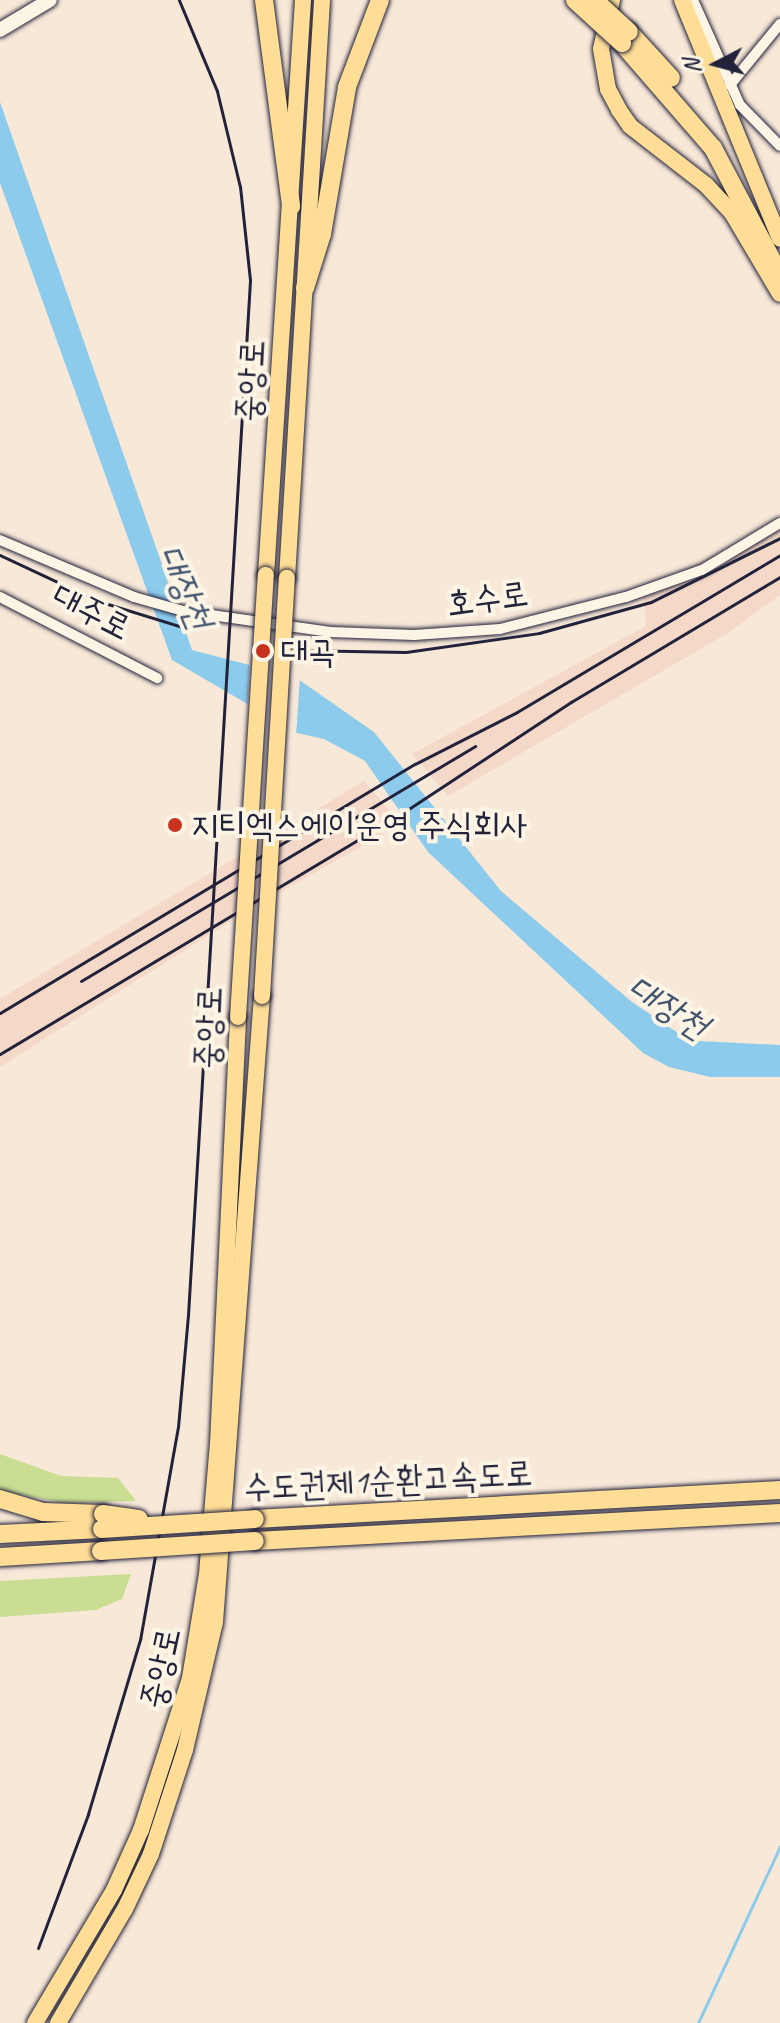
<!DOCTYPE html>
<html>
<head>
<meta charset="utf-8">
<style>
  body { margin:0 }
  #map { position:relative; width:780px; height:2023px; overflow:hidden; background:#f8e8d8; font-family:Caveat,"Poor Story",sans-serif }
  div>[style] { position:absolute }
  [style*='--x'] { left:calc(var(--x)*1px); top:calc(var(--y)*1px); width:calc(var(--w)*1px); rotate:calc(var(--a)*1deg) }
  .built>* { inset:0; background:#f4d8c8 }
  .green>* { inset:0; background:#c9de93 }
  .water>* { inset:0; background:#8ccbec }
  .pier>* { inset:0; background:#f8e8d8 }
  .stream>* { height:3px; margin:-1.5px; padding:0 1.5px; transform-origin:1.5px; border-radius:1.5px; background:#8ccbec }
  .roads { filter:drop-shadow(0 0 2px #22223b) drop-shadow(0 0 2px #22223b) }
  .street>* { height:10px; margin:-5px; padding:0 5px; transform-origin:5px; border-radius:5px; background:#fcf5e5 }
  .secondary>* { height:14px; margin:-7px; padding:0 7px; transform-origin:7px; border-radius:7px; background:#fcf5e5 }
  .primary>* { height:16px; margin:-8px; padding:0 8px; transform-origin:8px; border-radius:8px; background:#fedd96 }
  .highway>* { height:18px; margin:-9px; padding:0 9px; transform-origin:9px; border-radius:9px; background:#fedd96 }
  .rail>* { height:3px; margin:-1.5px; padding:0 1.5px; transform-origin:1.5px; border-radius:1.5px; background:#22223b }
  .bridges { filter:drop-shadow(0 0 2px #22223b) drop-shadow(0 0 2px #22223b) }
  .primary-bridge>* { height:16px; margin:-8px; padding:0 8px; transform-origin:8px; border-radius:8px; background:#fedd96 }
  .highway-bridge>* { height:18px; margin:-9px; padding:0 9px; transform-origin:9px; border-radius:9px; background:#fedd96 }
  .dots>* { width:22px; height:22px; translate:-50% -50%; box-sizing:border-box; border:4px solid #fcf5e5; border-radius:50% }
  span { translate:-50% -50%; white-space:nowrap; text-align:center; line-height:1.15; -webkit-text-stroke:8px #fcf5e5; paint-order:stroke }
  .street-label { font-size:34px; color:#22223b }
  .poi-label { font-size:34px; color:#22223b }
  .left { translate:0 -50%; text-align:left }
  .water-label { font-size:36px; color:#425570; font-style:italic }
  .north { position:absolute; left:676px; top:24px; width:80px; height:80px; -webkit-text-stroke:6px #fcf5e5; paint-order:stroke; rotate:264deg; font-size:22px; font-weight:700; line-height:32px; text-align:center; color:#22223b }
  .north::after { content:''; display:block; margin:auto; width:28px; height:36px; background:#22223b; clip-path:polygon(50% 0,100% 100%,50% 72%,0 100%) }
</style>
</head>
<body>
<div id="map">
  <div class="built">
    <div style="clip-path:polygon(780px 522px,780px 595px,728px 633px,448px 796px,412px 754px,646px 626px,643px 591px)"></div>
    <div style="clip-path:polygon(364px 781px,401px 824px,245px 912px,0 1067px,0 999px)"></div>
  </div>
  <div class="green">
    <div style="clip-path:polygon(0 1454px,61px 1476px,118px 1478px,136px 1501px,65px 1503px,0 1491px)"></div>
    <div style="clip-path:polygon(131px 1574px,122px 1599px,96px 1610px,0 1617px,0 1581px)"></div>
  </div>
  <div class="water">
    <div style="clip-path:polygon(0 102px,192px 650px,295px 677px,374px 732px,501px 891px,632px 1002px,678px 1033px,700px 1041px,780px 1045px,780px 1077px,710px 1077px,669px 1067px,643px 1053px,428px 852px,365px 761px,324px 739px,297px 733px,172px 660px,0 183px)"></div>
  </div>
  <div class="pier">
    <div style="clip-path:polygon(250px 661px,300px 676px,296px 737px,247px 710px)"></div>
  </div>
  <div class="stream">
    <div style="--x:698;--y:2023;--w:195;--a:-65.1"></div>
  </div>
  <div class="roads">
    <div class="street">
      <div style="--x:693;--y:0;--w:115;--a:65.9"></div>
      <div style="--x:740;--y:105;--w:57;--a:45.7"></div>
      <div style="--x:730;--y:85;--w:79;--a:-50.7"></div>
      <div style="--x:0;--y:540;--w:146;--a:23"></div>
      <div style="--x:134;--y:597;--w:51;--a:15.9"></div>
      <div style="--x:183;--y:611;--w:149;--a:8.1"></div>
      <div style="--x:331;--y:632;--w:83;--a:2.1"></div>
      <div style="--x:414;--y:635;--w:86;--a:-4"></div>
      <div style="--x:500;--y:629;--w:130;--a:-14.3"></div>
      <div style="--x:626;--y:597;--w:81;--a:-19.6"></div>
      <div style="--x:702;--y:570;--w:91;--a:-31.1"></div>
      <div style="--x:0;--y:597;--w:177;--a:27.3"></div>
    </div>
    <div class="secondary">
      <div style="--x:0;--y:30;--w:58;--a:-31"></div>
    </div>
    <div class="primary">
      <div style="--x:612;--y:0;--w:50;--a:102.7"></div>
      <div style="--x:601;--y:49;--w:41;--a:80.1"></div>
      <div style="--x:608;--y:89;--w:24;--a:62"></div>
      <div style="--x:619;--y:110;--w:19;--a:55"></div>
      <div style="--x:630;--y:126;--w:96;--a:37.8"></div>
      <div style="--x:706;--y:185;--w:38;--a:47"></div>
      <div style="--x:732;--y:213;--w:94;--a:59.3"></div>
      <div style="--x:682;--y:0;--w:258;--a:67.7"></div>
      <div style="--x:266;--y:575;--w:576;--a:-86.32"></div>
      <div style="--x:287;--y:578;--w:579;--a:-86.53"></div>
      <div style="--x:35;--y:2023;--w:155;--a:-59.3"></div>
      <div style="--x:114;--y:1890;--w:66;--a:-65.8"></div>
      <div style="--x:141;--y:1830;--w:160;--a:-72.1"></div>
      <div style="--x:190;--y:1678;--w:105;--a:-80.7"></div>
      <div style="--x:207;--y:1574;--w:130;--a:-85.2"></div>
      <div style="--x:218;--y:1444;--w:427;--a:-87.3"></div>
      <div style="--x:58;--y:2023;--w:132;--a:-59.6"></div>
      <div style="--x:125;--y:1909;--w:61;--a:-64.7"></div>
      <div style="--x:151;--y:1854;--w:109;--a:-71.9"></div>
      <div style="--x:185;--y:1750;--w:131;--a:-76.8"></div>
      <div style="--x:215;--y:1622;--w:628;--a:-85.71"></div>
    </div>
    <div class="highway">
      <div style="--x:264;--y:0;--w:208;--a:82.5"></div>
      <div style="--x:629;--y:32;--w:62;--a:47.6"></div>
      <div style="--x:622;--y:43;--w:139;--a:49.1"></div>
      <div style="--x:713;--y:148;--w:144;--a:62.2"></div>
      <div style="--x:305;--y:288;--w:57;--a:-72.5"></div>
      <div style="--x:322;--y:234;--w:149;--a:-80.3"></div>
      <div style="--x:347;--y:87;--w:93;--a:-69.2"></div>
      <div style="--x:0;--y:1499;--w:45;--a:16.8"></div>
      <div style="--x:43;--y:1512;--w:60;--a:1.9"></div>
      <div style="--x:255;--y:1519;--w:526;--a:-3.16"></div>
      <div style="--x:0;--y:1534;--w:102;--a:-2.8"></div>
      <div style="--x:255;--y:1541;--w:526;--a:-3.05"></div>
      <div style="--x:0;--y:1557;--w:101;--a:-3.4"></div>
    </div>
  </div>
  <div class="rail">
    <div style="--x:0;--y:555;--w:108;--a:25.1"></div>
    <div style="--x:98;--y:601;--w:98;--a:17.1"></div>
    <div style="--x:296;--y:650;--w:110;--a:1"></div>
    <div style="--x:406;--y:652;--w:134;--a:-8.1"></div>
    <div style="--x:539;--y:633;--w:116;--a:-15.5"></div>
    <div style="--x:651;--y:602;--w:144;--a:-26.4"></div>
    <div style="--x:81;--y:981;--w:459;--a:-30.8"></div>
    <div style="--x:0;--y:1013;--w:484;--a:-31"></div>
    <div style="--x:415;--y:764;--w:114;--a:-27"></div>
    <div style="--x:517;--y:712;--w:306;--a:-30.8"></div>
    <div style="--x:0;--y:1054;--w:460;--a:-30.9"></div>
    <div style="--x:395;--y:818;--w:211;--a:-33.4"></div>
    <div style="--x:571;--y:702;--w:244;--a:-30.9"></div>
    <div style="--x:38;--y:1948;--w:143;--a:-69.5"></div>
    <div style="--x:88;--y:1814;--w:182;--a:-73.4"></div>
    <div style="--x:140;--y:1640;--w:216;--a:-79.9"></div>
    <div style="--x:178;--y:1427;--w:112;--a:-84.9"></div>
    <div style="--x:188;--y:1315;--w:1037;--a:-86.57"></div>
    <div style="--x:250;--y:280;--w:94;--a:-96.1"></div>
    <div style="--x:240;--y:187;--w:99;--a:-103.5"></div>
    <div style="--x:217;--y:91;--w:99;--a:-112.7"></div>
  </div>
  <div class="bridges">
    <div class="primary-bridge">
      <div style="--x:262;--y:996;--w:419;--a:-86.6"></div>
      <div style="--x:238;--y:1017;--w:443;--a:-86.4"></div>
    </div>
    <div class="highway-bridge">
      <div style="--x:575;--y:0;--w:64;--a:42.5"></div>
      <div style="--x:594;--y:0;--w:47;--a:42.4"></div>
      <div style="--x:103;--y:1514;--w:36;--a:8"></div>
      <div style="--x:102;--y:1529;--w:153;--a:-3.7"></div>
      <div style="--x:101;--y:1551;--w:154;--a:-3.7"></div>
    </div>
  </div>
  <div class="dots">
    <div style="left:263px;top:651px;background:#c8321e"></div>
    <div style="left:175px;top:825px;background:#c8321e"></div>
  </div>
  <div class="street-label">
    <span style="left:250px;top:381px;rotate:-87deg">중앙로</span>
    <span style="left:487px;top:598px;rotate:-8deg">호수로</span>
    <span style="left:92px;top:611px;rotate:27deg">대주로</span>
    <span style="left:208px;top:1028px;rotate:-88deg">중앙로</span>
    <span style="left:388px;top:1480px;rotate:-3deg">수도권제1순환고속도로</span>
    <span style="left:160px;top:1668px;rotate:-78deg">중앙로</span>
  </div>
  <div class="poi-label">
    <span class="left" style="left:281px;top:651px">대곡</span>
    <span class="left" style="left:191px;top:825px">지티엑스에이운영 주식회사</span>
  </div>
  <div class="water-label">
    <span style="left:185px;top:587px;rotate:67deg">대장천</span>
    <span style="left:668px;top:1007px;rotate:32deg">대장천</span>
  </div>
  <div class="north">N</div>
</div>
</body>
</html>
